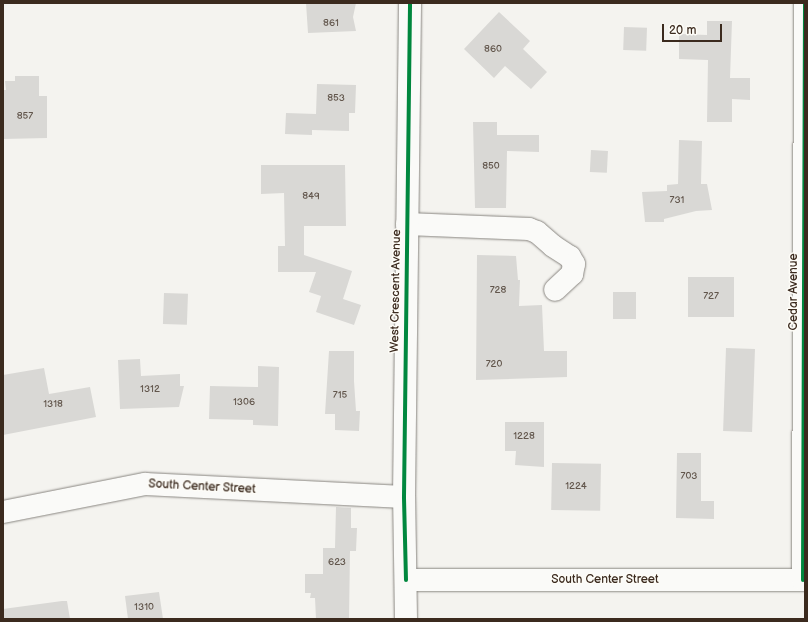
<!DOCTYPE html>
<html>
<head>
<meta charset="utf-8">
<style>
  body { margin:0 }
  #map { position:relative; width:808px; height:622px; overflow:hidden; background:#f4f3ef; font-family:"Balsamiq Sans",sans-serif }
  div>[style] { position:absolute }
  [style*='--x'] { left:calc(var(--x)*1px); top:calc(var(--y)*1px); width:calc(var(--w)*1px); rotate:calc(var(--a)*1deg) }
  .building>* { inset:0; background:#d9d8d5; transform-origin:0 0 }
  .roads { filter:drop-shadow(0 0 1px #898681) drop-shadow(0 0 1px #898681) }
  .minor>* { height:22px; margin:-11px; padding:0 11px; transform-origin:11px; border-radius:11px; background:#fafaf8 }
  .cycleway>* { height:4px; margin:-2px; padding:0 2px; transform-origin:2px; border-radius:2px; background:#00873e }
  span { translate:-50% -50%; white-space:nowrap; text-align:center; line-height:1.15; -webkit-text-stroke:3px #fdfcf7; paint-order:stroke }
  .number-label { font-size:10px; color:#62564c }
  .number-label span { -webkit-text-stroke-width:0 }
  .street-label { font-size:12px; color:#3b2a1e }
  .frame { position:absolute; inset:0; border:4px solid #3b2a1e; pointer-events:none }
  .scale { position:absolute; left:662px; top:24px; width:60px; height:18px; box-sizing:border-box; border:2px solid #3b2a1e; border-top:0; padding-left:5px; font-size:12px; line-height:14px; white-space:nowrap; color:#3b2a1e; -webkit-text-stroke:3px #fdfcf7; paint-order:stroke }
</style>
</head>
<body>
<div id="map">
  <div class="building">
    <div style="clip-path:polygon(306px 3px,356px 3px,353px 17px,356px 31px,308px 33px)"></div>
    <div style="clip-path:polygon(499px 12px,530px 41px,523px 49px,547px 72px,531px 89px,505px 66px,494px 78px,464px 49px)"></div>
    <div style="clip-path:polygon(707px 21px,732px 21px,730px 78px,750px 78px,750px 100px,732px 99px,732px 122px,707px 122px,708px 60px,679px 59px,679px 34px,707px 35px)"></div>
    <div style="left:624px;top:27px;width:23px;height:23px;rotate:2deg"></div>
    <div style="clip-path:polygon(15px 76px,39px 76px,39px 96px,47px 96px,47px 138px,3px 139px,3px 90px,6px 90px,5px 81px,15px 81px)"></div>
    <div style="clip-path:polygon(317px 84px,356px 85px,355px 113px,349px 113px,349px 131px,312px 130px,312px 135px,285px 134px,286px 113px,316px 114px)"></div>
    <div style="clip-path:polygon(473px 122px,497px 122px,497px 135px,539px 135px,539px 152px,507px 151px,506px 208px,475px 208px)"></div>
    <div style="clip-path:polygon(679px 140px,702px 141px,701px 184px,707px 184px,712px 210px,696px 211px,664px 219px,664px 222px,645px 222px,642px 192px,667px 191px,667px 185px,678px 184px)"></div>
    <div style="left:591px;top:150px;width:17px;height:22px;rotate:3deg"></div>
    <div style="clip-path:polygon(261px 165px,345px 165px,346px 226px,304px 226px,304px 255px,352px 271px,343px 299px,361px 305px,354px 325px,316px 312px,321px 296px,309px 292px,316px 272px,278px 272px,278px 246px,285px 246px,284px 193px,261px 194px)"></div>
    <div style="clip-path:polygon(477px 255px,516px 256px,518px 280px,520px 280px,519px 306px,542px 305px,544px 351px,567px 351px,567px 377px,476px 380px)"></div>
    <div style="left:688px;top:277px;width:46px;height:40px"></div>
    <div style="left:613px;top:292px;width:23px;height:27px"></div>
    <div style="left:164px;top:293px;width:24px;height:31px;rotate:2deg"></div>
    <div style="left:726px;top:348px;width:29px;height:83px;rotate:2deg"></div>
    <div style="clip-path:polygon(329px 351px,354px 351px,354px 381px,356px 411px,360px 411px,359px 431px,335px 430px,335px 414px,325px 414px)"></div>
    <div style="clip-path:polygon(140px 359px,141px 376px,180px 374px,180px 386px,184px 386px,179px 407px,120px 409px,118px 360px)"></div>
    <div style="clip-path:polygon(258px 366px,279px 367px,278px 426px,253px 425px,253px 420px,209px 419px,210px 386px,258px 387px)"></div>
    <div style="clip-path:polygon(44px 368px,49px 394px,90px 387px,96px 417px,3px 435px,3px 375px)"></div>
    <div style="clip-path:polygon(505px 422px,544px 422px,544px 467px,515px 465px,516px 451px,505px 451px)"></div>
    <div style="clip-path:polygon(677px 453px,701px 453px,701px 501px,714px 501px,714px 519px,676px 518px)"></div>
    <div style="left:552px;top:463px;width:49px;height:47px;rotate:1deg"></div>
    <div style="clip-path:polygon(336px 507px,351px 508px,351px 528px,357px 528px,356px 551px,350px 551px,349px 619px,316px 619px,315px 598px,310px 598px,311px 593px,305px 593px,305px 574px,323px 574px,323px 548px,335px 548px)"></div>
    <div style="clip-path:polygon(159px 592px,163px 619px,128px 619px,125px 596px)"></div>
    <div style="clip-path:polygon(62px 601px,67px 601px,70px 619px,3px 619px,3px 609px)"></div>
  </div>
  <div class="roads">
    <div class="minor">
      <div style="--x:407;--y:224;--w:122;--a:2.3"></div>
      <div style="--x:529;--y:229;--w:9;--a:21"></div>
      <div style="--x:537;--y:232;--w:21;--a:41"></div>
      <div style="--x:553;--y:246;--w:20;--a:33"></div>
      <div style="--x:570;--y:257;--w:8;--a:60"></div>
      <div style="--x:574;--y:264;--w:10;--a:101"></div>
      <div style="--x:572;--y:274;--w:23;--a:137"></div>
      <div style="--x:3;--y:512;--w:145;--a:-11.2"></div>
      <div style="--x:145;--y:484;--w:259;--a:2.9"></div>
      <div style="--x:406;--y:580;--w:399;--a:0"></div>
      <div style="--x:803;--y:580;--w:577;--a:-89.8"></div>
      <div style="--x:406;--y:619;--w:122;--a:-90.9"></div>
      <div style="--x:404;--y:497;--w:494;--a:-89.3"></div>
    </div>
  </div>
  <div class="cycleway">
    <div style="--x:406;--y:580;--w:83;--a:-91.4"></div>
    <div style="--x:404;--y:497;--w:494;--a:-89.3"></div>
    <div style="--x:803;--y:580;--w:577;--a:-89.8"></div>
  </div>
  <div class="number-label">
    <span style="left:331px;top:24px">861</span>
    <span style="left:493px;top:50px">860</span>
    <span style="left:336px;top:99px">853</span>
    <span style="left:25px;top:117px">857</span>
    <span style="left:491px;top:167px">850</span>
    <span style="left:311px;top:197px">849</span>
    <span style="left:677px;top:201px">731</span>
    <span style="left:498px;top:291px">728</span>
    <span style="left:711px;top:297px">727</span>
    <span style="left:494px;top:365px">720</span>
    <span style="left:150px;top:390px">1312</span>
    <span style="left:340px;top:396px">715</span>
    <span style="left:244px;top:403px">1306</span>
    <span style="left:53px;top:405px">1318</span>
    <span style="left:524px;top:437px">1228</span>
    <span style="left:689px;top:477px">703</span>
    <span style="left:576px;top:487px">1224</span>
    <span style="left:337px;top:563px">623</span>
    <span style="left:144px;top:608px">1310</span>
  </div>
  <div class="street-label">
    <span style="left:396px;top:291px;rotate:-89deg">West Crescent Avenue</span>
    <span style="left:794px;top:292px;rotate:-90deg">Cedar Avenue</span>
    <span style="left:202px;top:487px;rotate:3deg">South Center Street</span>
    <span style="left:605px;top:580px">South Center Street</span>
  </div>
  <div class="frame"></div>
  <div class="scale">20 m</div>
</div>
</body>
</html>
